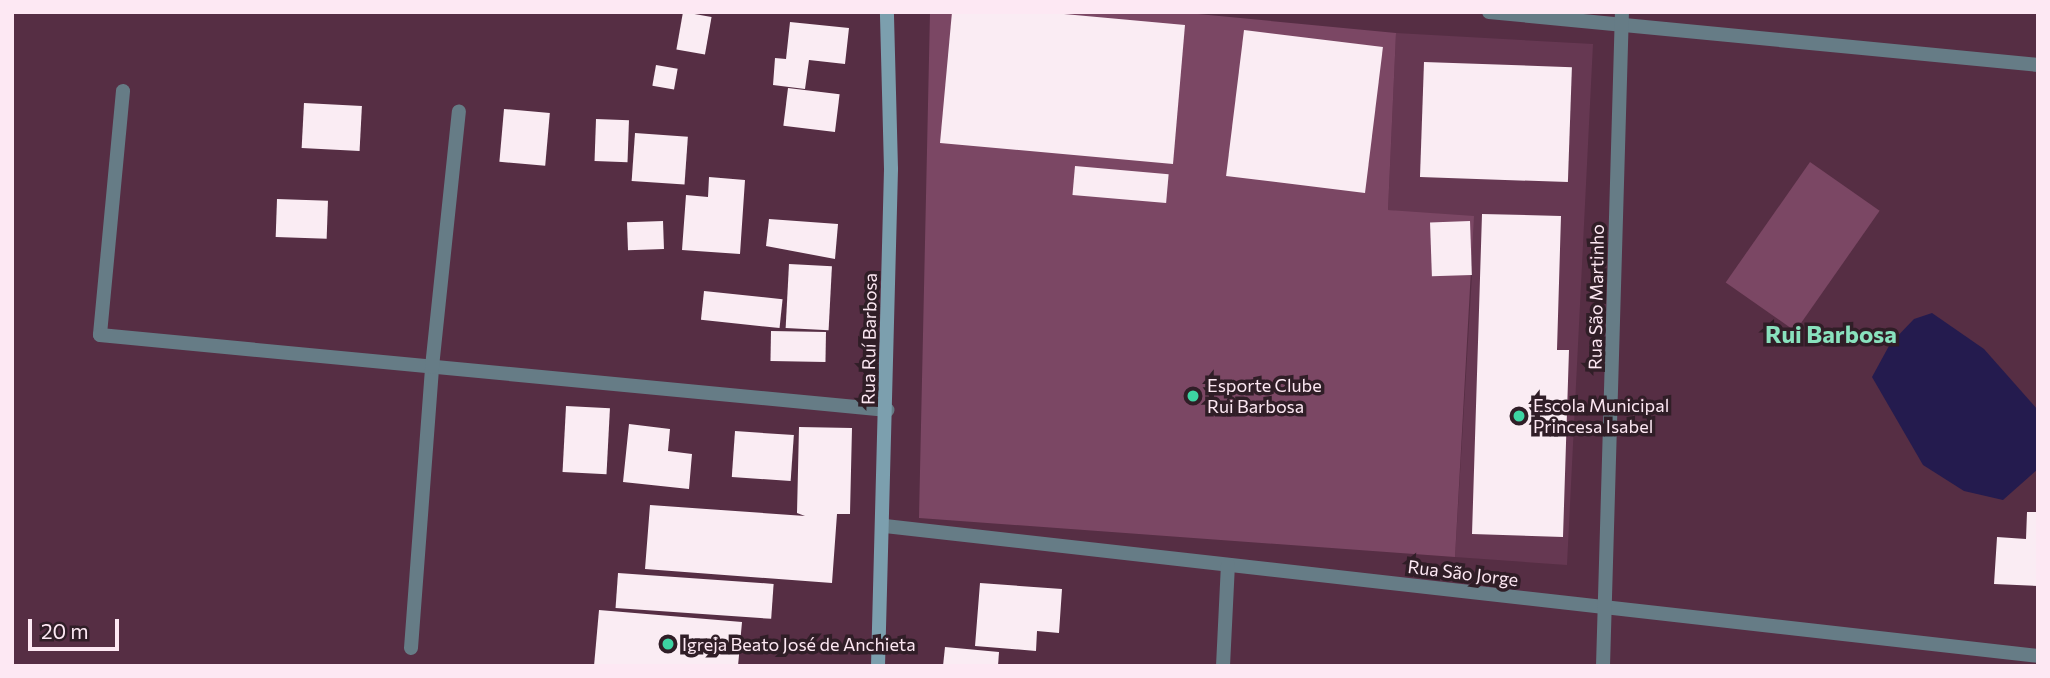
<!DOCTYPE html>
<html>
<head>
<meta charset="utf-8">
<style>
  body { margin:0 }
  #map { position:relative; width:2050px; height:678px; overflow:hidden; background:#562e44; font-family:Commissioner,sans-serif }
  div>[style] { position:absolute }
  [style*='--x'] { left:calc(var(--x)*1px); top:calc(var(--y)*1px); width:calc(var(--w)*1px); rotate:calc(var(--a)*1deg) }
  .built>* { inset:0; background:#663852 }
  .green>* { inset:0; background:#7b4764; transform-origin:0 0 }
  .water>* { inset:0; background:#241b4e }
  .building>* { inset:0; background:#faecf3; transform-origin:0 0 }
  .minor>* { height:14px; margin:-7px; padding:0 7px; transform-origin:7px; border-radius:7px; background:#667c86 }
  .secondary>* { height:14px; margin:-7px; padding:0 7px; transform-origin:7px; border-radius:7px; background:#7c9fae }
  .dots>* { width:19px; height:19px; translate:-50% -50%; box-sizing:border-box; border:4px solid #301e27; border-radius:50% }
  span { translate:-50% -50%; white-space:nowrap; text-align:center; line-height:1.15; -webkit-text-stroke:7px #301e27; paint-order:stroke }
  .street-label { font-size:18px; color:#fde8f3 }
  .poi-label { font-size:18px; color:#fde8f3 }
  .left { translate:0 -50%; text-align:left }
  .district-label { font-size:24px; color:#89e2be; font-weight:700 }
  .frame { position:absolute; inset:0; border:14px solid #fde8f3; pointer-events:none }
  .scale { position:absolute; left:28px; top:619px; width:91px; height:32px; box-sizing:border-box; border:4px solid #fde8f3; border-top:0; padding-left:9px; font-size:21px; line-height:24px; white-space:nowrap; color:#fde8f3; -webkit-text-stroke:5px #301e27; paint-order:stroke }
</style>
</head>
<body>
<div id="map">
  <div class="built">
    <div style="clip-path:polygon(1396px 33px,1593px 44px,1567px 565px,1455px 557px,1472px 275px,1470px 221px,1388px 210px)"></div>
  </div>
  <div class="green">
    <div style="clip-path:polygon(930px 12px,1177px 12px,1396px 33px,1388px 210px,1474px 216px,1455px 557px,919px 518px)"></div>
    <div style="left:1810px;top:162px;width:85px;height:147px;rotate:35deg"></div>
  </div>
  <div class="water">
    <div style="clip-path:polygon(1932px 313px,1984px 349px,2038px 410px,2038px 469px,2003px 500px,1964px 491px,1923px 465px,1872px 377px,1890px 344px,1914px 319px)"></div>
  </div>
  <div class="building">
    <div style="left:683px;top:12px;width:29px;height:38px;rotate:10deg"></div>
    <div style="clip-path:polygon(952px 12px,1042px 12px,1185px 25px,1173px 164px,940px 143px)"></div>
    <div style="clip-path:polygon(790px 22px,849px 28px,845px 64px,809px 60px,805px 89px,773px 85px,775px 58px,786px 59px)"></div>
    <div style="left:1244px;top:30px;width:140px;height:147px;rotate:7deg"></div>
    <div style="left:1424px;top:62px;width:148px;height:115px;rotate:2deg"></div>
    <div style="left:656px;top:65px;width:22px;height:21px;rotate:10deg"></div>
    <div style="left:788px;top:88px;width:52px;height:38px;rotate:7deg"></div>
    <div style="left:304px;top:103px;width:58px;height:45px;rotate:3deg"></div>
    <div style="left:504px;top:109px;width:46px;height:53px;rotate:5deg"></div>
    <div style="left:596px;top:119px;width:33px;height:42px;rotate:2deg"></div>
    <div style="left:635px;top:133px;width:53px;height:48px;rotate:4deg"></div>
    <div style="left:1075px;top:166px;width:94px;height:29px;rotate:5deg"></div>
    <div style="clip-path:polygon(709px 177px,745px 180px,740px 254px,682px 250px,686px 195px,708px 197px)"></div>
    <div style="left:277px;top:199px;width:51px;height:38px;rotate:2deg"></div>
    <div style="clip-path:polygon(1482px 214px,1561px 216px,1557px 350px,1569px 350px,1563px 537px,1472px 534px)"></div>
    <div style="clip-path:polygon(769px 219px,838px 224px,835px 259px,766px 246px)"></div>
    <div style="left:663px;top:221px;width:28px;height:36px;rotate:88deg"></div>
    <div style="left:1470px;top:221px;width:54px;height:40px;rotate:88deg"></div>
    <div style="left:789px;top:264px;width:43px;height:64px;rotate:3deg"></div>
    <div style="left:704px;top:291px;width:79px;height:29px;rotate:6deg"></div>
    <div style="left:771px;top:331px;width:55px;height:30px;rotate:1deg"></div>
    <div style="left:566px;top:406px;width:44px;height:66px;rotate:3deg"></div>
    <div style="clip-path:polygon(629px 424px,670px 429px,668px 451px,692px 454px,689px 489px,623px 482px)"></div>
    <div style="clip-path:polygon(799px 427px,852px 428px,850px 514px,837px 514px,832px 583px,645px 569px,650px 505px,805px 516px,797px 513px)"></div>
    <div style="left:735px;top:431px;width:59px;height:46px;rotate:4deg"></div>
    <div style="clip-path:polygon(2027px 512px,2038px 512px,2038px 586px,1994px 584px,1997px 537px,2026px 539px)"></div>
    <div style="left:618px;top:573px;width:156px;height:35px;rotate:4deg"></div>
    <div style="clip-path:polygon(980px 583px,1062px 589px,1059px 633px,1037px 631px,1036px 651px,975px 646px)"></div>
    <div style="clip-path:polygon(599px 610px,742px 622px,738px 666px,594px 666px)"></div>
    <div style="clip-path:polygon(945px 647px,999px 652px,998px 666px,943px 666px)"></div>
  </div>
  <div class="minor">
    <div style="--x:1489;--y:12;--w:552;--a:5.51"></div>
    <div style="--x:123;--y:91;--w:245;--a:95.4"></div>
    <div style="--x:100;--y:335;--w:791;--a:5.44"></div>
    <div style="--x:885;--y:526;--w:1160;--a:6.43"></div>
    <div style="--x:411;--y:648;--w:282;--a:-85.7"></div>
    <div style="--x:432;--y:367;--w:257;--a:-84"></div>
    <div style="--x:1223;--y:666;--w:101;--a:-87.2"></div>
    <div style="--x:1603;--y:666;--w:654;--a:-88.34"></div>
  </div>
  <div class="secondary">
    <div style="--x:878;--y:666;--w:497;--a:-88.5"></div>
    <div style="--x:891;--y:169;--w:157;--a:-91.5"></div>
  </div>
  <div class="dots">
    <div style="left:1193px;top:396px;background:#3dd4a3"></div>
    <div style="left:1519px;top:416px;background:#3dd4a3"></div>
    <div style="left:668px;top:644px;background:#3dd4a3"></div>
  </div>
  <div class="street-label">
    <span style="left:1596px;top:297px;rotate:-89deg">Rua São Martinho</span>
    <span style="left:869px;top:339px;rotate:-89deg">Rua Ruí Barbosa</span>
    <span style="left:1463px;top:573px;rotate:7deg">Rua São Jorge</span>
  </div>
  <div class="poi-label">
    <span class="left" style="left:1207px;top:396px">Esporte Clube<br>Rui Barbosa</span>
    <span class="left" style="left:1533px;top:416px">Escola Municipal<br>Princesa Isabel</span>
    <span class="left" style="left:682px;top:644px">Igreja Beato José de Anchieta</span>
  </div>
  <div class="district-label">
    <span style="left:1831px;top:334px">Rui Barbosa</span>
  </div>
  <div class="frame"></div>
  <div class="scale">20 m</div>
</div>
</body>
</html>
